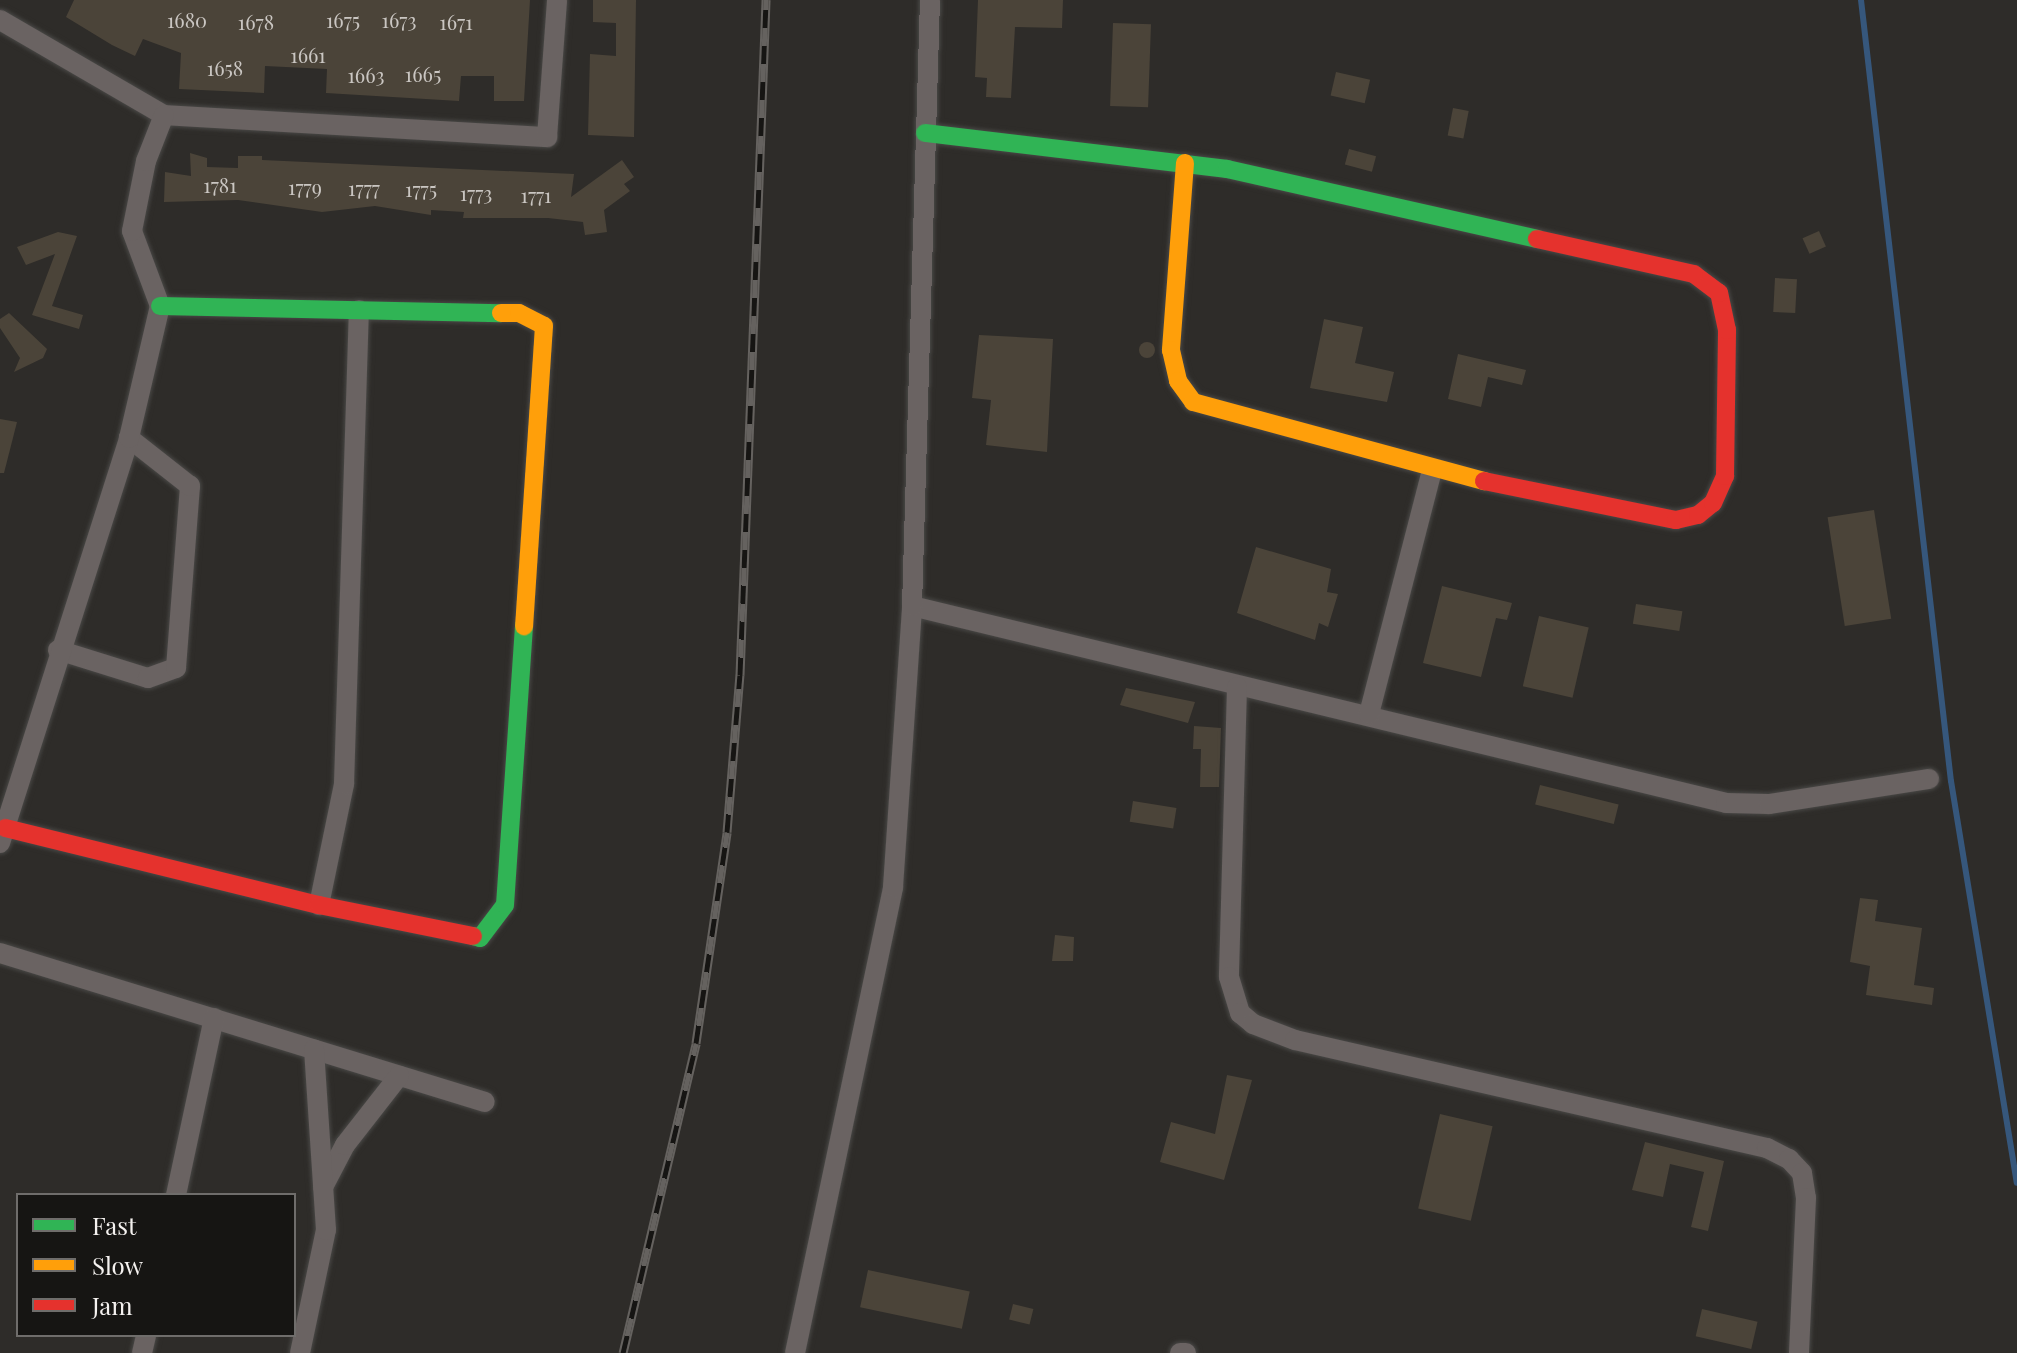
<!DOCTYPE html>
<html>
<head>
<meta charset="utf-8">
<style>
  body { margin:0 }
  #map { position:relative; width:2017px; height:1353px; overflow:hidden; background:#2e2c29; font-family:"Playfair Display",serif }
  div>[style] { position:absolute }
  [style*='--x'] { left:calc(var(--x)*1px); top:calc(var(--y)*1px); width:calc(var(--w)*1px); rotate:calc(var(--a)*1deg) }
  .stream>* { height:6px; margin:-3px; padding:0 3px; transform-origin:3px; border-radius:3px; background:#36577c }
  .building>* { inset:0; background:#4b4439; transform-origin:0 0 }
  .round { border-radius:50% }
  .roads { filter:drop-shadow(0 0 2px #494846) drop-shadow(0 0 2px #494846) }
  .street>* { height:20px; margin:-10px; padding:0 10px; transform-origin:10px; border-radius:10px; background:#6a6362 }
  .fast>* { height:18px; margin:-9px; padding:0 9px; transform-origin:9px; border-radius:9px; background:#30b455 }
  .slow>* { height:18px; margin:-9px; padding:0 9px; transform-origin:9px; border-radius:9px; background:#ff9f0a }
  .jam>* { height:18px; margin:-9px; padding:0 9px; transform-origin:9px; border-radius:9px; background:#e5322d }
  .rail>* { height:9px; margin-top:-4.5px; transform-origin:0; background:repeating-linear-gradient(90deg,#161513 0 18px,#65625f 0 36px); box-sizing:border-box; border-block:2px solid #65625f }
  span { translate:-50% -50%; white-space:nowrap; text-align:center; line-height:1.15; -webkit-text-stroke:6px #161513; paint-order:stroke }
  .number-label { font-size:20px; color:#cac6c2 }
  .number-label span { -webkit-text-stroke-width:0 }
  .legend { position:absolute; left:16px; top:1193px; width:280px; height:144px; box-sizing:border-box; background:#161513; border:2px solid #6f6d6b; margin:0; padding:10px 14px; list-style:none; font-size:24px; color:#f4f1ef }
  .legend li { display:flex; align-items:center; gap:16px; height:40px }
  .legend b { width:40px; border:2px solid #6f6d6b }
</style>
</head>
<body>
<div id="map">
  <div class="stream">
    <div style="--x:1861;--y:0;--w:786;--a:83.43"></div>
    <div style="--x:1951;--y:781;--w:407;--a:80.7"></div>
  </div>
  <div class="building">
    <div style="clip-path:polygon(74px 0,530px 0,524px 101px,494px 101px,494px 76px,461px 76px,459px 101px,326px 93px,327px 69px,265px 66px,264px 93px,179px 89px,181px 53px,143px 39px,135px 56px,112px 45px,66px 17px)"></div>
    <div style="clip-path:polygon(593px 0,636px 0,634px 137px,588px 135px,590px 54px,616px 56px,616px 23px,593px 22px)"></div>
    <div style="clip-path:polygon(978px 0,1063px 0,1062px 28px,1015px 27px,1011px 98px,986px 97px,987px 78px,975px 77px)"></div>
    <div style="left:1113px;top:23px;width:38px;height:83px;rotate:2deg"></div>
    <div style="left:1336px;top:72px;width:35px;height:24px;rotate:13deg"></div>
    <div style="left:1453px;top:108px;width:16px;height:28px;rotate:11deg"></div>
    <div style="left:1349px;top:149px;width:28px;height:16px;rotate:15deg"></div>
    <div style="clip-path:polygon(190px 153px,207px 158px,207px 167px,238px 168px,238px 156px,262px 156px,262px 160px,574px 174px,571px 197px,622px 160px,634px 177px,624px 184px,630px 191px,604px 210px,607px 232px,585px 235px,583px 222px,548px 218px,463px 218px,464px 212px,431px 210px,431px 215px,375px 206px,322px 212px,238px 200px,164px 202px,165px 172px,191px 176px)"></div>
    <div style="left:1819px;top:231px;width:17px;height:18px;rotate:66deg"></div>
    <div style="clip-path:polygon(58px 232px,77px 236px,52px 306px,83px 315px,79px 329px,32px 315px,55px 254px,26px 265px,17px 247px)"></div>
    <div style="left:1775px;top:278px;width:22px;height:34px;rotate:3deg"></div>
    <div style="clip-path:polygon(9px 313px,47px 349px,43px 358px,14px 372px,20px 358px,0 328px,0 319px)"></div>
    <div style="clip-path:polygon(1324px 319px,1363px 327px,1355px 363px,1394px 372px,1387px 402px,1310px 388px)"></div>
    <div style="clip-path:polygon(979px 335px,1053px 339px,1047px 452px,986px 445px,991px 400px,972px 398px)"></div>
    <div class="round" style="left:1139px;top:342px;width:16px;height:16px"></div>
    <div style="clip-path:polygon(1458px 354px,1526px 370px,1522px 385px,1488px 377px,1481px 407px,1448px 399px)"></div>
    <div style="clip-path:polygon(0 419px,17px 422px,4px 473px,0 473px)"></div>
    <div style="left:1874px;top:510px;width:110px;height:47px;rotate:81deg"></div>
    <div style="clip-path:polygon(1256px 547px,1331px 569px,1327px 592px,1338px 594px,1328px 627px,1319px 623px,1315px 640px,1237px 613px)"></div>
    <div style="clip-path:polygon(1442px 586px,1512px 603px,1507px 620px,1496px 618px,1481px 677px,1423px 663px)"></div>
    <div style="left:1636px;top:604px;width:47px;height:20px;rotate:9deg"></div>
    <div style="left:1539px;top:616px;width:51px;height:72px;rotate:13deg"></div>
    <div style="clip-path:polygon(1126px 688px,1195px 702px,1188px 723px,1120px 705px)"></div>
    <div style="clip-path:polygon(1194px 726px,1221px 728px,1219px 787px,1200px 787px,1201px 749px,1193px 749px)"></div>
    <div style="left:1540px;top:785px;width:81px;height:20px;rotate:14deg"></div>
    <div style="left:1133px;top:801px;width:44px;height:21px;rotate:9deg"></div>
    <div style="clip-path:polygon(1860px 898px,1878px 900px,1875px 921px,1922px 928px,1914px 985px,1934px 988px,1932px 1005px,1866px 995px,1870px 966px,1850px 962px)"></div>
    <div style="clip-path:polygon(1055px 935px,1074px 937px,1073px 961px,1052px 961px)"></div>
    <div style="clip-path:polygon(1227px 1075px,1252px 1080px,1224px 1180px,1160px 1162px,1171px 1122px,1215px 1134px)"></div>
    <div style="left:1440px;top:1114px;width:54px;height:97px;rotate:13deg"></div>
    <div style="clip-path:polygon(1645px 1142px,1724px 1161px,1708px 1231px,1691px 1227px,1704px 1172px,1670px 1164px,1663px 1197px,1632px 1190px)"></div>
    <div style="left:868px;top:1270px;width:104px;height:38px;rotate:12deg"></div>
    <div style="left:1013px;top:1304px;width:21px;height:16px;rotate:14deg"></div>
    <div style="left:1702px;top:1309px;width:57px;height:28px;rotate:13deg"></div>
  </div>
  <div class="roads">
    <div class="street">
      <div style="--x:0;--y:20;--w:190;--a:30.1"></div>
      <div style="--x:164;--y:115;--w:384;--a:3.3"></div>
      <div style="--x:547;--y:137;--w:137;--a:-85.8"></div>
      <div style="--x:912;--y:606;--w:837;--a:13.6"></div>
      <div style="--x:1726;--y:803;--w:43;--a:1.3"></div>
      <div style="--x:1769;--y:804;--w:162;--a:-8.9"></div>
      <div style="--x:58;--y:650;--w:94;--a:17.3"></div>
      <div style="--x:148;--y:678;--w:30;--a:-20"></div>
      <div style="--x:176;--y:668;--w:183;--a:-85.6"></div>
      <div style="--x:190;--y:486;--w:78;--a:-141.8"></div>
      <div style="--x:1237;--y:687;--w:290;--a:91.6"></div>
      <div style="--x:1229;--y:977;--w:38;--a:73"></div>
      <div style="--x:1240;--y:1013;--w:17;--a:40"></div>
      <div style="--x:1253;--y:1024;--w:45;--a:20.9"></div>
      <div style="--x:1295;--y:1040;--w:484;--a:12.9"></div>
      <div style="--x:1767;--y:1148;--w:25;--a:27"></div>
      <div style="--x:1789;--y:1159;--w:19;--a:47"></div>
      <div style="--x:1802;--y:1173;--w:25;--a:81"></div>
      <div style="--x:1806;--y:1198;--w:155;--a:92.6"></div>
      <div style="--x:1369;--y:714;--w:252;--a:-75.5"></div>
      <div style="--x:0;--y:843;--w:425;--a:-72.3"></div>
      <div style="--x:129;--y:438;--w:136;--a:-76.8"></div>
      <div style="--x:160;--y:306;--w:80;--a:-110.5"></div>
      <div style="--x:132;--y:231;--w:71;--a:-78.7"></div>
      <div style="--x:146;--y:161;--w:49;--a:-68.6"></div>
      <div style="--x:319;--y:905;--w:124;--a:-78.3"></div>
      <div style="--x:344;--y:784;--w:474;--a:-88.2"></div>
      <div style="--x:0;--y:953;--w:507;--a:17.08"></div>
      <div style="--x:323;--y:1187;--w:47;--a:-62.4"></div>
      <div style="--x:345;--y:1145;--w:88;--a:-52"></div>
      <div style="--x:176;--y:1195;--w:181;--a:-77.9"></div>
      <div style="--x:142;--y:1353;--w:18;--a:-77"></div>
      <div style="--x:300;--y:1353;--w:126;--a:-78.1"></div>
      <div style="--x:326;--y:1230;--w:181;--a:-93.8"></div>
      <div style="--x:795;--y:1353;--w:476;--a:-78.1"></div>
      <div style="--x:893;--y:887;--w:282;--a:-86.1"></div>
      <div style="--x:912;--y:606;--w:606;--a:-88.3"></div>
      <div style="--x:1180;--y:1353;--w:6;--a:0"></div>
    </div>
    <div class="fast">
      <div style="--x:925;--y:133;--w:304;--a:6.8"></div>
      <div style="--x:1227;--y:169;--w:318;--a:12.7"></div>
      <div style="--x:160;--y:306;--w:341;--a:1.2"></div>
      <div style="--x:473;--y:936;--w:7;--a:16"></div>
      <div style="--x:480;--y:938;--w:41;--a:-52.9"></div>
      <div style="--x:505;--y:905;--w:280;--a:-86.1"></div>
    </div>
    <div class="slow">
      <div style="--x:1185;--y:163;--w:188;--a:94.3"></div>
      <div style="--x:1171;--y:350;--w:32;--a:77"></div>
      <div style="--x:1178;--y:381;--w:26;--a:54"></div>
      <div style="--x:1193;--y:402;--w:302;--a:15.2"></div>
      <div style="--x:501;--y:313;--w:18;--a:0"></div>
      <div style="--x:519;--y:313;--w:28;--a:27"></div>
      <div style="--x:544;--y:326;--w:301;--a:93.8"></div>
    </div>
    <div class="jam">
      <div style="--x:1484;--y:481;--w:196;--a:11.5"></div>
      <div style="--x:1676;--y:520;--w:23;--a:-13"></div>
      <div style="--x:1698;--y:515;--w:19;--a:-39"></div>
      <div style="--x:1713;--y:503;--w:30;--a:-66"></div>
      <div style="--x:1725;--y:476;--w:146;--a:-89.2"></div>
      <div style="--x:1727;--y:330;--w:38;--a:-102"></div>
      <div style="--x:1719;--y:293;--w:31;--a:-143"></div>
      <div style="--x:1694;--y:274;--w:161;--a:-167.4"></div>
      <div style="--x:5;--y:828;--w:323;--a:13.8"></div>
      <div style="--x:319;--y:905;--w:157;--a:11.4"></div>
    </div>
  </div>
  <div class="rail">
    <div style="--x:623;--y:1353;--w:318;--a:-76.7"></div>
    <div style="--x:696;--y:1043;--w:213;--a:-81.6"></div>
    <div style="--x:727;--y:832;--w:158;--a:-85.3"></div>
    <div style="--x:740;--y:675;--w:676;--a:-87.79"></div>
  </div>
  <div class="number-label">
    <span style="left:187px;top:19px">1680</span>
    <span style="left:343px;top:19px">1675</span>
    <span style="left:399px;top:19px">1673</span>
    <span style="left:256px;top:21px">1678</span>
    <span style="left:456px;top:21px">1671</span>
    <span style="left:308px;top:54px">1661</span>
    <span style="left:225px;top:67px">1658</span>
    <span style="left:423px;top:73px">1665</span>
    <span style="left:366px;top:74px">1663</span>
    <span style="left:220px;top:184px">1781</span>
    <span style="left:305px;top:186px">1779</span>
    <span style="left:364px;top:187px">1777</span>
    <span style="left:421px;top:188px">1775</span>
    <span style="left:476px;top:192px">1773</span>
    <span style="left:536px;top:194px">1771</span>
  </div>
  <ul class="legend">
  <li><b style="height:10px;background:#30b455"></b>Fast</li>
  <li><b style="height:10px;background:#ff9f0a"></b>Slow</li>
  <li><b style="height:10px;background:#e5322d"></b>Jam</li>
  </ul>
</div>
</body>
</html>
